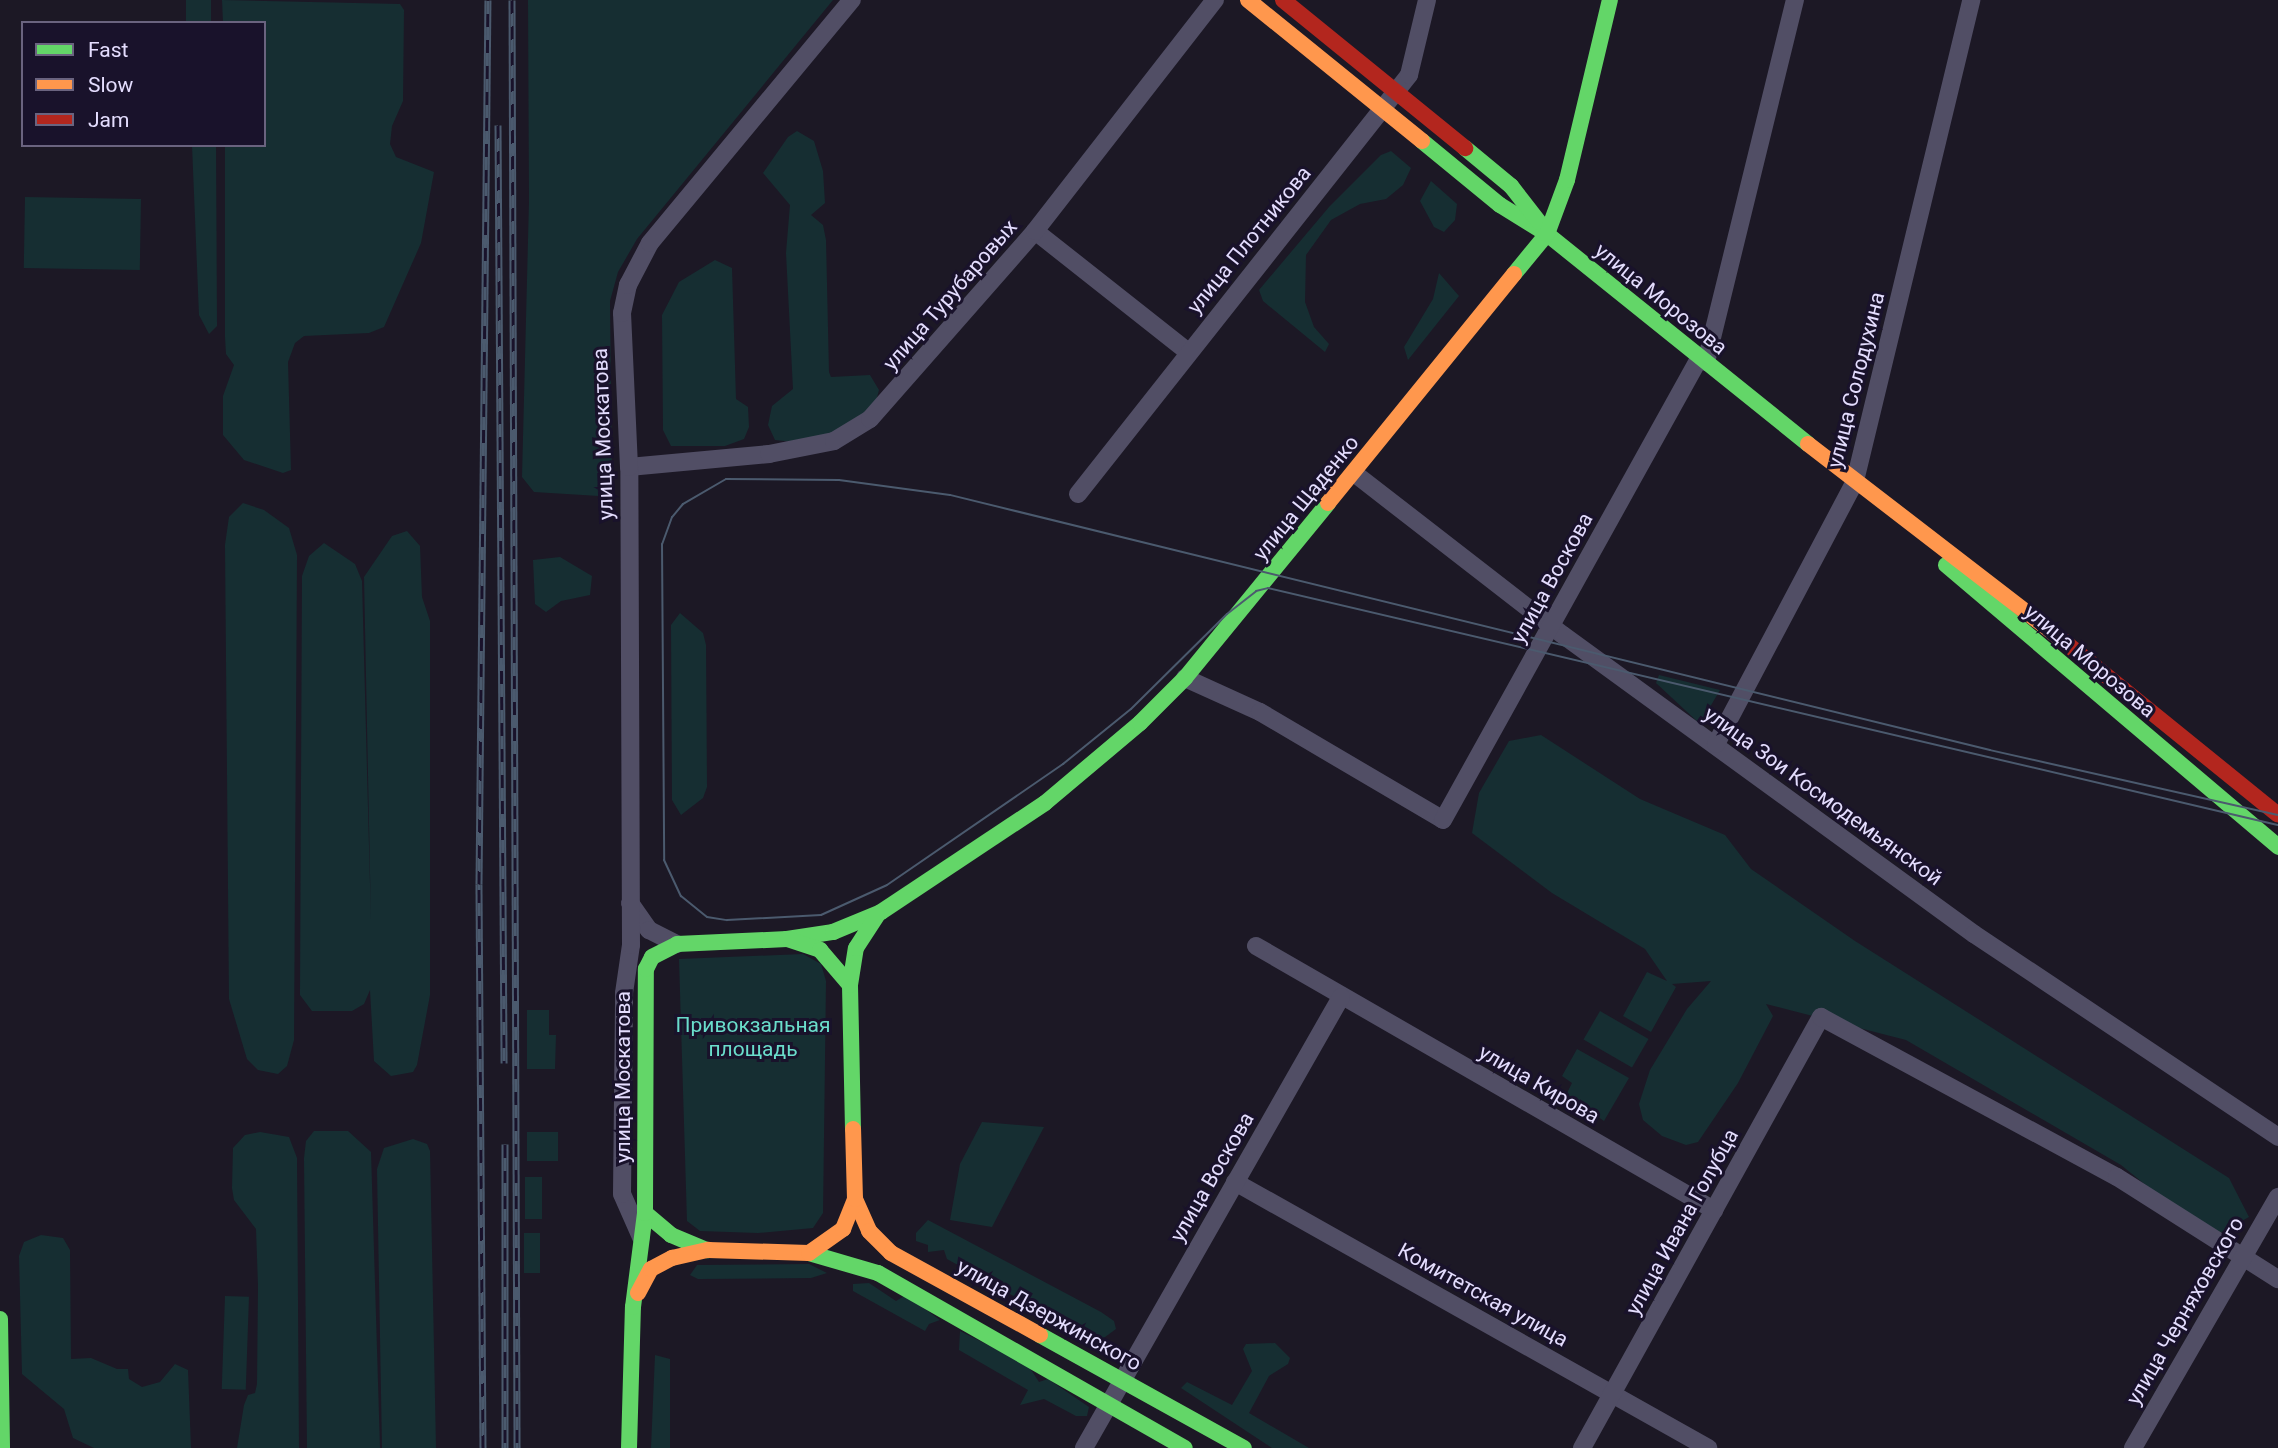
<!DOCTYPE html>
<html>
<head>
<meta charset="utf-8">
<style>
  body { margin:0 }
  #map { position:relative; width:2278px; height:1448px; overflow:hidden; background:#1c1825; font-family:Roboto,sans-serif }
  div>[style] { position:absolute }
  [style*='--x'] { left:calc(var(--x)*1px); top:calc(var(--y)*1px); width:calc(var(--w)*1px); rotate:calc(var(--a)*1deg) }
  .green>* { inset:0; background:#162e32; transform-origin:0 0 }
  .street>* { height:18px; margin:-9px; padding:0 9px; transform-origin:9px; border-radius:9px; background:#514e65 }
  .fast>* { height:16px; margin:-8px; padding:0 8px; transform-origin:8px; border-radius:8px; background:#63d668 }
  .slow>* { height:16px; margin:-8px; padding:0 8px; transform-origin:8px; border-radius:8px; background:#ff974d }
  .jam>* { height:16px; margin:-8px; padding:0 8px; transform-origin:8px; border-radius:8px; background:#b3261e }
  .tram>* { height:2px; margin:-1px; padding:0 1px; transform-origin:1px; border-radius:1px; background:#4b5a6e }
  .rail>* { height:7px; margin-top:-3.5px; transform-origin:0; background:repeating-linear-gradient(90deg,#19122b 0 13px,#4b5a6e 0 26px); box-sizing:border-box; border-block:2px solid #4b5a6e }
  span { translate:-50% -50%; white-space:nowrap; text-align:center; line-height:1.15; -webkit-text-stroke:6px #19122b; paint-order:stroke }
  .street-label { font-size:21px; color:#e4ddfe }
  .park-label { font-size:21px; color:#6addcb }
  .legend { position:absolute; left:21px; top:21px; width:245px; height:126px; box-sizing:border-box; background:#19122b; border:2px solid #6a637f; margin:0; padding:9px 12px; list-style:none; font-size:21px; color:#e4ddfe }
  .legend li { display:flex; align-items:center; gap:14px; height:35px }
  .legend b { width:35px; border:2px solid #6a637f }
</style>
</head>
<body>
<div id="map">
  <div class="green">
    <div style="left:186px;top:0;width:25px;height:23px"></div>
    <div style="clip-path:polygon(222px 0,400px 4px,404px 10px,403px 101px,392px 126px,390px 144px,396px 157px,434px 172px,421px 243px,384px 327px,369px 333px,304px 336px,295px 343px,288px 362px,291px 470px,283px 473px,244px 460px,223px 435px,223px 396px,234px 365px,226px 354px,225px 337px,225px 145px,264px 145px,264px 23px,223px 23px)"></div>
    <div style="clip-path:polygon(528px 0,833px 0,637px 239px,618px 272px,610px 301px,612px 484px,599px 496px,534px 492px,522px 477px,529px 201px)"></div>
    <div style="clip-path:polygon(797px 131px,814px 141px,823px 171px,825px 203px,811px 215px,823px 225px,826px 240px,829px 372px,831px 377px,870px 375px,879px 390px,876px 401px,847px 430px,793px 442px,775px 440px,768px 425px,772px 406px,793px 389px,786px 253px,790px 205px,763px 173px,788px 137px)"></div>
    <div style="clip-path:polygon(192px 145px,216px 145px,217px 326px,209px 334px,199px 315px)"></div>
    <div style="clip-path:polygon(1391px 151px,1411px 168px,1403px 185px,1386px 199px,1360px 204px,1331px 220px,1306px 255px,1305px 302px,1314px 327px,1329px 344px,1325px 352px,1263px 301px,1259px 290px,1329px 207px,1381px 155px)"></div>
    <div style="clip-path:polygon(1431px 181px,1457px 204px,1455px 220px,1444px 232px,1434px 227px,1420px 201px)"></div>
    <div style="left:141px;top:199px;width:71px;height:116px;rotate:91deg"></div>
    <div style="clip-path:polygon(715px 260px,732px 268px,736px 399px,748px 407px,749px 427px,744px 439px,725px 446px,671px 446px,663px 430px,662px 315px,679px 282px)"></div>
    <div style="clip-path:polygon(1439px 273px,1459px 296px,1408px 360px,1404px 347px,1433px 299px)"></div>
    <div style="clip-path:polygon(243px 503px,264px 510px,289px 528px,297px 555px,294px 1040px,287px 1066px,278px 1074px,258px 1070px,247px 1059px,229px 999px,225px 545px,229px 517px)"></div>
    <div style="clip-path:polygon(407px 531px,420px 546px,422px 597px,430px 621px,430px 995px,417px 1065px,413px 1072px,391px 1076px,374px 1061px,370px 990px,364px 1004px,352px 1011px,312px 1011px,300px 995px,302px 576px,309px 556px,324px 543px,355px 564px,362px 581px,371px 922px,364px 577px,392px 536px)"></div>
    <div style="clip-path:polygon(560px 557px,592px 576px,590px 595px,561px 601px,546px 612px,535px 604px,533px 560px)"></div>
    <div style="clip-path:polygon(680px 613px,703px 633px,706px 645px,707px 787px,703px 798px,681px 815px,672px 800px,671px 625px)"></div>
    <div style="clip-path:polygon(1659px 675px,1720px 690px,1700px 724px,1656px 683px)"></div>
    <div style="clip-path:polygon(1541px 735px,1640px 799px,1725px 835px,1751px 869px,1855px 941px,2229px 1178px,2249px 1217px,2211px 1238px,2121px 1165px,1906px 1040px,1766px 1004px,1773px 1016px,1738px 1083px,1698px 1142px,1686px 1145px,1662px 1136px,1643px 1120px,1639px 1104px,1650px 1070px,1687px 1009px,1711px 981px,1672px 984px,1676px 987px,1651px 1032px,1623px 1016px,1647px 972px,1667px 981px,1645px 949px,1552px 893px,1472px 833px,1479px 793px,1509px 741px)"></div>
    <div style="clip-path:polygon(803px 954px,821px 964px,826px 981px,823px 1213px,813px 1228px,758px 1233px,700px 1231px,687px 1221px,679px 959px)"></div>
    <div style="clip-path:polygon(527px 1010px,549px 1010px,549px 1035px,556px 1035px,555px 1069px,527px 1069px)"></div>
    <div style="left:1600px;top:1011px;width:56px;height:33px;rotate:30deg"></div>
    <div style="clip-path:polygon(1577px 1049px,1629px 1078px,1604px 1121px,1566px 1095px,1572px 1083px,1562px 1076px)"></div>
    <div style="clip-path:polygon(982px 1122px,1044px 1127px,992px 1227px,950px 1220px,960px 1164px)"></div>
    <div style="clip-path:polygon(314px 1131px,348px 1131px,371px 1152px,380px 1448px,307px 1448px,304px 1158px,306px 1141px)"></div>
    <div style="clip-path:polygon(260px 1132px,289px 1137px,297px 1158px,299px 1448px,237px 1448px,244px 1405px,248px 1395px,255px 1393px,257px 1384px,258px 1286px,256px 1229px,234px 1200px,232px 1188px,233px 1148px,245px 1135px)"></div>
    <div style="left:527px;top:1132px;width:31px;height:29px"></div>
    <div style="clip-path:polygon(413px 1139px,427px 1144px,430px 1151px,436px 1448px,382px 1448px,377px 1169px,384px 1148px)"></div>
    <div style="left:525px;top:1177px;width:17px;height:42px"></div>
    <div style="clip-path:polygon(928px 1220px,1101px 1312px,1114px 1321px,1116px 1329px,1101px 1340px,1084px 1335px,947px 1259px,944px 1250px,928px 1252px,928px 1245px,916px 1241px,916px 1233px)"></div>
    <div style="left:524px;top:1233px;width:16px;height:40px"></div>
    <div style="clip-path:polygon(41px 1235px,63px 1238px,70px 1250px,71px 1359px,91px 1358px,117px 1369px,128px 1369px,129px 1379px,142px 1387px,160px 1382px,175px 1364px,188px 1370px,191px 1448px,94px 1448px,73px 1438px,64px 1409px,22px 1374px,19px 1256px,24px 1242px)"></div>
    <div style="clip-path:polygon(809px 1264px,827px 1273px,811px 1278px,698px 1279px,690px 1275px,697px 1265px)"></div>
    <div style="clip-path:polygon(869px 1283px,896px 1301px,906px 1295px,940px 1320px,929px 1324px,925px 1331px,853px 1291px,853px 1284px)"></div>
    <div style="left:225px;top:1296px;width:24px;height:93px;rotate:2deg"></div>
    <div style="clip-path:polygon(960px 1331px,1028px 1365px,1039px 1382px,1048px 1379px,1089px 1407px,1087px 1416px,1076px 1416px,1044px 1399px,1020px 1405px,1028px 1390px,959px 1350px)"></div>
    <div style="clip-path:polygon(1275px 1343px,1290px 1358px,1288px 1364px,1269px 1376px,1249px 1413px,1309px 1448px,1272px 1448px,1181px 1388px,1187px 1382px,1232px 1405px,1252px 1371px,1243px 1349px,1246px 1344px)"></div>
    <div style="clip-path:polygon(655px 1355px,670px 1359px,670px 1448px,651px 1448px)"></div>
  </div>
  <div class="street">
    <div style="--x:1035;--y:231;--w:195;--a:38.3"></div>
    <div style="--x:1706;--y:362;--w:373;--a:-76.2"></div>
    <div style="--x:629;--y:467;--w:141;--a:-5.3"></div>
    <div style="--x:769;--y:454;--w:66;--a:-11.3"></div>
    <div style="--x:834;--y:441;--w:42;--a:-31.4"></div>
    <div style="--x:870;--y:419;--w:250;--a:-48.7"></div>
    <div style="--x:1035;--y:231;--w:293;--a:-52.1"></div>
    <div style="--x:1354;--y:473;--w:264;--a:37.8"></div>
    <div style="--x:1563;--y:635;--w:508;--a:36.04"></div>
    <div style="--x:1974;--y:934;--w:366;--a:33.7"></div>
    <div style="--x:1078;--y:494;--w:534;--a:-51.69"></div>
    <div style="--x:1409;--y:75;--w:77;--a:-76.5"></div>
    <div style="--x:1185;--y:678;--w:82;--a:24.4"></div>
    <div style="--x:1260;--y:712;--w:212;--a:30.5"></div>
    <div style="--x:1443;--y:820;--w:530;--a:-60.97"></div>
    <div style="--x:1716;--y:744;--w:297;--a:-62.1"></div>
    <div style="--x:1855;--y:481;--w:495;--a:-76.4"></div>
    <div style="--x:630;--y:903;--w:33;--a:55"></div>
    <div style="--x:649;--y:930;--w:31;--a:27"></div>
    <div style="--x:1256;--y:946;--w:529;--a:29.96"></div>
    <div style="--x:1235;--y:1182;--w:543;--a:29.35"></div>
    <div style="--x:641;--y:1237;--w:47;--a:-113.8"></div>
    <div style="--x:622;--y:1194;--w:201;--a:-89.4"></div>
    <div style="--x:624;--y:993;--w:49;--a:-81.7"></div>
    <div style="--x:631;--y:945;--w:478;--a:-90.2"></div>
    <div style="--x:629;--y:467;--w:154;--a:-92.6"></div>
    <div style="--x:622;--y:313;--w:29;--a:-78"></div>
    <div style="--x:628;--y:285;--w:47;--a:-62.4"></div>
    <div style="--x:650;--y:243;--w:316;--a:-50.3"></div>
    <div style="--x:1084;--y:1448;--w:519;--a:-60.32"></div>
    <div style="--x:1582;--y:1448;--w:493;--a:-61"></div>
    <div style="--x:1821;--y:1017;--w:336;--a:28.4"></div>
    <div style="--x:2117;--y:1177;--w:191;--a:32.4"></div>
    <div style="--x:2133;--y:1448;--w:290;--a:-60"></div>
  </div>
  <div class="fast">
    <div style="--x:1422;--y:141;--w:101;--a:39.4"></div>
    <div style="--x:1500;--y:205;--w:55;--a:31.7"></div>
    <div style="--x:1547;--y:234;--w:335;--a:38.8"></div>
    <div style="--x:1465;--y:148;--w:60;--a:39.6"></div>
    <div style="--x:1511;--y:186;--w:46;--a:52.1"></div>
    <div style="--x:1514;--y:274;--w:52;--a:-50.5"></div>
    <div style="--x:1547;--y:234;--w:58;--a:-69.7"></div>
    <div style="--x:1567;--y:180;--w:185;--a:-76.6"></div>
    <div style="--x:1946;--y:565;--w:436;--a:40.3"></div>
    <div style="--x:787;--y:939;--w:47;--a:-8.7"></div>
    <div style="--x:833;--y:932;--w:52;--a:-22.6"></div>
    <div style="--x:881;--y:912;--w:197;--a:-33.6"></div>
    <div style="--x:1045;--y:803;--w:124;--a:-40.1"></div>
    <div style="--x:1140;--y:723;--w:64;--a:-45"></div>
    <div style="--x:1185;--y:678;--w:226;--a:-50.7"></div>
    <div style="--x:853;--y:1129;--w:144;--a:-91.2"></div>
    <div style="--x:850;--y:985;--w:37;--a:-81"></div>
    <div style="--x:856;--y:948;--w:38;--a:-57"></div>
    <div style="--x:645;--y:1213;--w:34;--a:40"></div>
    <div style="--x:671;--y:1235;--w:39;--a:23"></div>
    <div style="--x:809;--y:1253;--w:72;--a:16.2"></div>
    <div style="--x:878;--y:1273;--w:353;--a:29.7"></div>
    <div style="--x:0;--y:1319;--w:129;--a:89.1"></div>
    <div style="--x:1040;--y:1335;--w:233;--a:29"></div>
    <div style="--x:629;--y:1448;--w:141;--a:-88.4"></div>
    <div style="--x:633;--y:1307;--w:95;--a:-82.7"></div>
    <div style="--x:645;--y:1213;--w:244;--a:-89.8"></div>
    <div style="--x:646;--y:969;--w:13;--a:-63"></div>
    <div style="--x:652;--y:957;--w:28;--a:-27"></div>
    <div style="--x:677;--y:944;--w:110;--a:-2.6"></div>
    <div style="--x:787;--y:939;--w:35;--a:18"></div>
    <div style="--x:820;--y:950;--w:46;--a:49.4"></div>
  </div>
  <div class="slow">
    <div style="--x:1248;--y:0;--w:224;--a:39"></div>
    <div style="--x:1808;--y:444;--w:319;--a:37.6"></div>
    <div style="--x:1328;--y:503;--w:295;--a:-50.9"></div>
    <div style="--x:855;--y:1199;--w:35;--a:66"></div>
    <div style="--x:869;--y:1231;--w:31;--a:45"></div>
    <div style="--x:891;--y:1253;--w:170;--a:28.8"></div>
    <div style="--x:638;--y:1293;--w:27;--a:-62"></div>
    <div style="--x:651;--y:1269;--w:24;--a:-28"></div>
    <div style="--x:672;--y:1258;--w:37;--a:-13"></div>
    <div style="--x:708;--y:1250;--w:101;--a:1.7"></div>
    <div style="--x:809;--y:1253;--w:42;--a:-35.2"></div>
    <div style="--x:843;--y:1229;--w:32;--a:-68"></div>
    <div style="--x:855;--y:1199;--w:70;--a:-91.6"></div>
  </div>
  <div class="jam">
    <div style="--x:1283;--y:0;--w:235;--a:39.1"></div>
    <div style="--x:2061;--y:639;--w:279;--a:39"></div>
  </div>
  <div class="tram">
    <div style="--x:2278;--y:815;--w:295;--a:-167.3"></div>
    <div style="--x:1990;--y:750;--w:1071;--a:-166.22"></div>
    <div style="--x:950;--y:495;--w:112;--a:-172.3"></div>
    <div style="--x:839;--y:480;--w:113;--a:-179.5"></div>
    <div style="--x:726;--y:479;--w:50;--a:149.8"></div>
    <div style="--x:683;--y:504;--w:17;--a:130"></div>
    <div style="--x:672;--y:517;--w:29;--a:110"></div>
    <div style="--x:662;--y:544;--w:316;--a:89.6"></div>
    <div style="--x:664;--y:860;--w:40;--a:65"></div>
    <div style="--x:681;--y:896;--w:33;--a:39"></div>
    <div style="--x:707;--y:917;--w:20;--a:9"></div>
    <div style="--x:727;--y:920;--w:94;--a:-3"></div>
    <div style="--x:821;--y:915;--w:72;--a:-24.4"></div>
    <div style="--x:887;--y:885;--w:214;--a:-34.5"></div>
    <div style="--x:1063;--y:764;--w:87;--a:-39"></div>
    <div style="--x:1131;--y:709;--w:135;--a:-44.7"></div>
    <div style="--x:1227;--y:614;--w:37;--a:-38"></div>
    <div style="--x:1256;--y:591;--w:12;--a:-14"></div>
    <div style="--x:1268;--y:588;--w:1037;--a:13.21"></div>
  </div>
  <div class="rail">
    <div style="--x:512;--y:0;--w:1448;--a:89.8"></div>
    <div style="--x:498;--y:125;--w:938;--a:89.63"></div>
    <div style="--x:505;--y:1144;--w:304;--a:90"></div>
    <div style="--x:483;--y:1448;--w:564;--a:-90.41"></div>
    <div style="--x:479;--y:884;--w:884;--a:-89.42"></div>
  </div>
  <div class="street-label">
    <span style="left:1249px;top:240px;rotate:-51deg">улица Плотникова</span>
    <span style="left:950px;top:295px;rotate:-49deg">улица Турубаровых</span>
    <span style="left:1661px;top:299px;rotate:39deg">улица Морозова</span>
    <span style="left:1856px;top:380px;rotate:-76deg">улица Солодухина</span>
    <span style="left:603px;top:434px;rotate:-92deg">улица Москатова</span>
    <span style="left:1306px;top:498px;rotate:-51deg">улица Щаденко</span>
    <span style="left:1552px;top:578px;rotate:-61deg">улица Воскова</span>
    <span style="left:2090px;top:661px;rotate:40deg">улица Морозова</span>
    <span style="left:1823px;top:796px;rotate:36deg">улица Зои Космодемьянской</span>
    <span style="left:623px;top:1077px;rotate:-90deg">улица Москатова</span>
    <span style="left:1539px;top:1084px;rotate:30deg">улица Кирова</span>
    <span style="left:1212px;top:1177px;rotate:-60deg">улица Воскова</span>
    <span style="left:1682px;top:1222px;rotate:-61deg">улица Ивана Голубца</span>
    <span style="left:1483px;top:1295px;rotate:29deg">Комитетская улица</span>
    <span style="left:2185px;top:1311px;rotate:-60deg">улица Черняховского</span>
    <span style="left:1049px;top:1315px;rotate:29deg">улица Дзержинского</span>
  </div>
  <div class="park-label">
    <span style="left:753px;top:1037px">Привокзальная<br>площадь</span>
  </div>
  <ul class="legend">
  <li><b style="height:9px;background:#63d668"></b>Fast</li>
  <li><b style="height:9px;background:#ff974d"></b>Slow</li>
  <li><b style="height:9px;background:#b3261e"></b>Jam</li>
  </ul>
</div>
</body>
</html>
